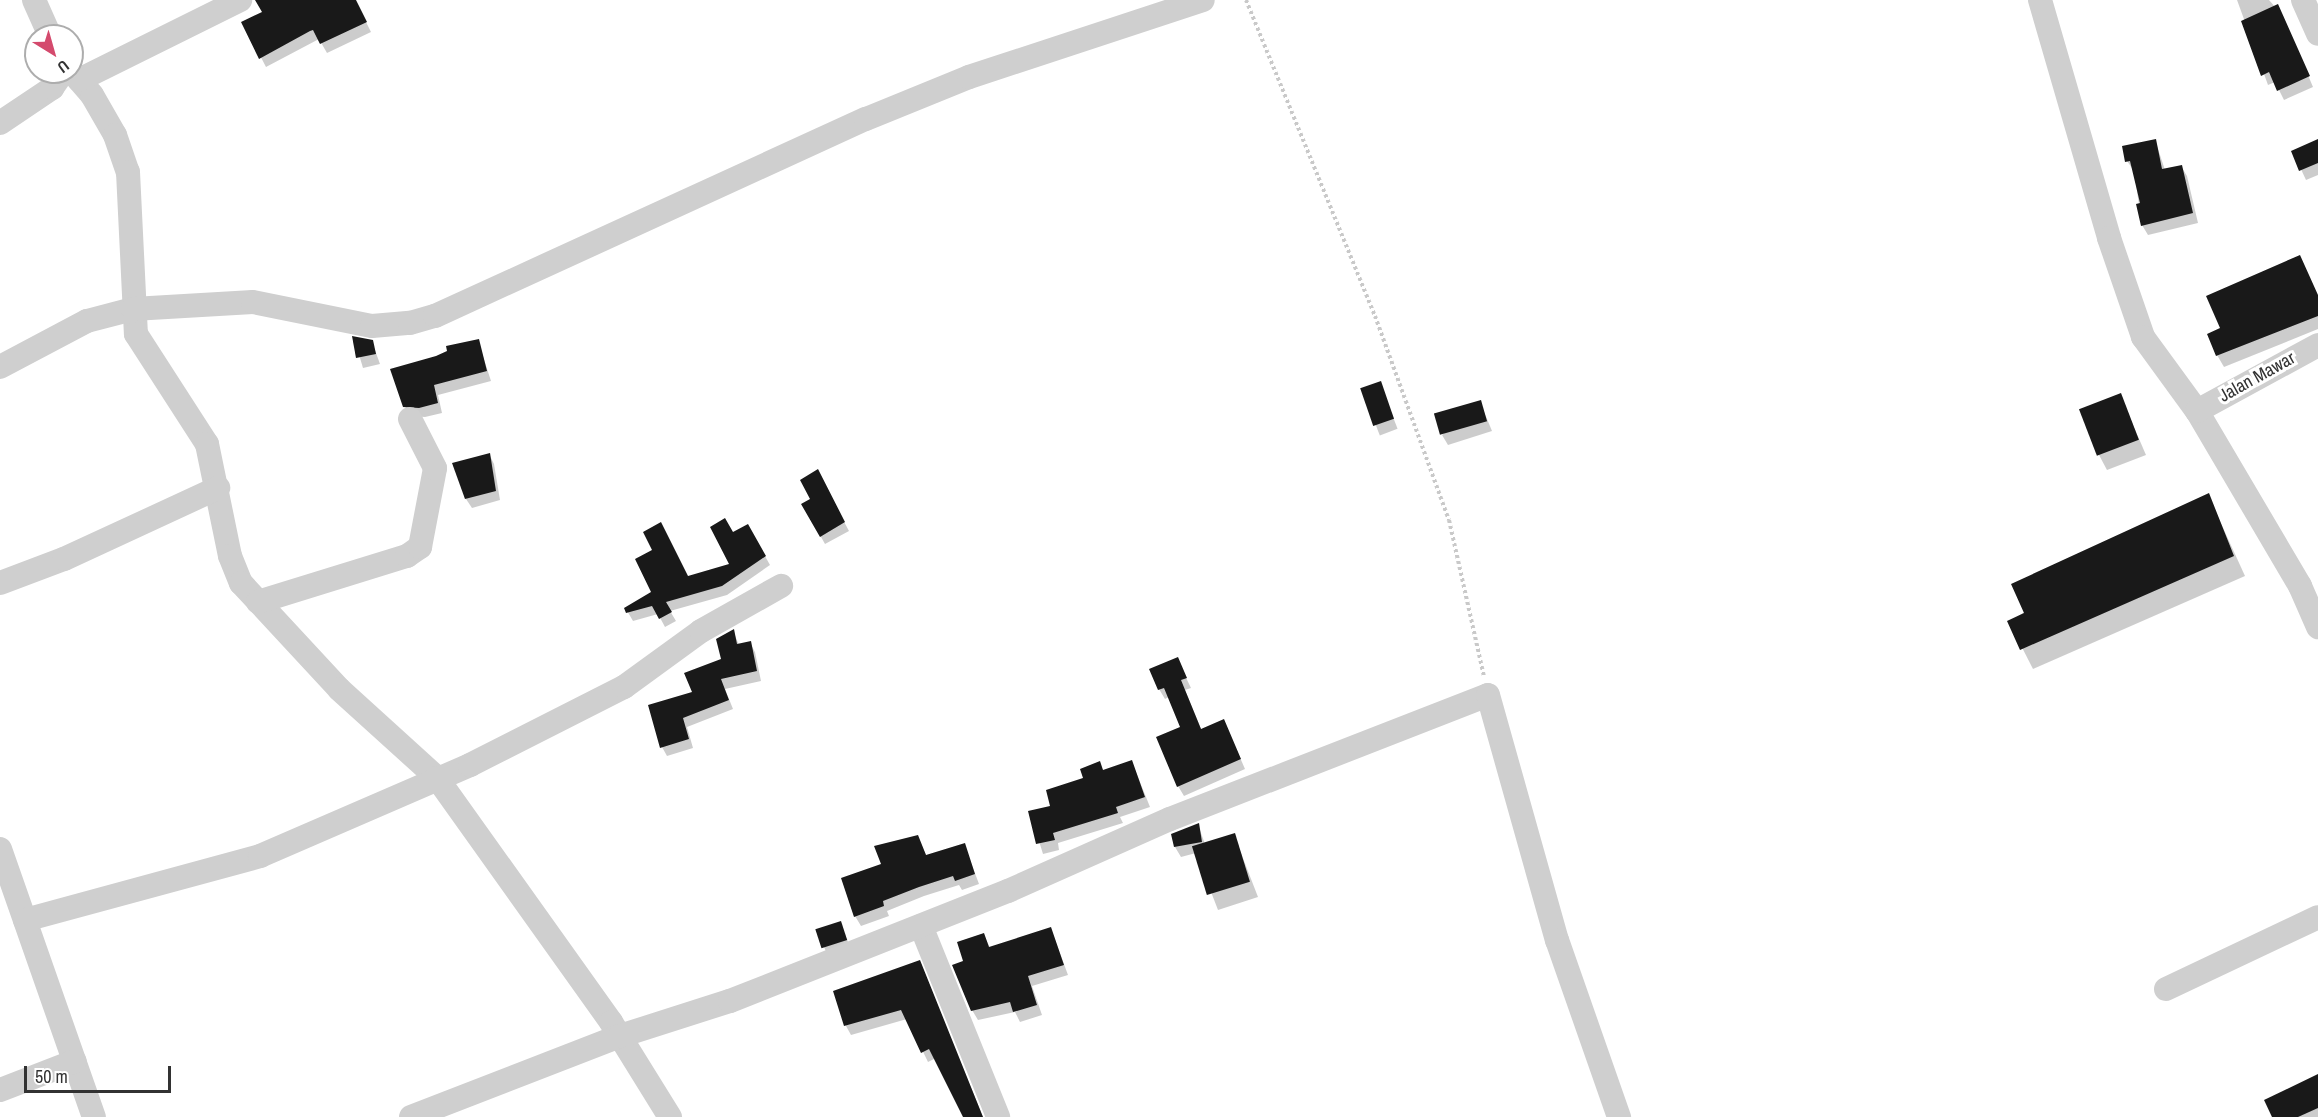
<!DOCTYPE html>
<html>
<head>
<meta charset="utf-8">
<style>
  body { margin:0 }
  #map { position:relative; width:2318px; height:1117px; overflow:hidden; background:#fff; font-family:"Archivo Narrow",sans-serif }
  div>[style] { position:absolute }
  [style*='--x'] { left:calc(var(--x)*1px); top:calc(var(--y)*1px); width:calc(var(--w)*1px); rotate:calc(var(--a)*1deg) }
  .shadow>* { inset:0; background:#0003; transform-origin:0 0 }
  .building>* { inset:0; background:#191919; transform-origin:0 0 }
  .path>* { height:4px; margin-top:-2px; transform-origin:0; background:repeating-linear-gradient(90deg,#c9c9c9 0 3px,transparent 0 6px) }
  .minor>* { height:24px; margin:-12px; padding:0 12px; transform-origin:12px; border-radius:12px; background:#cfcfcf }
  span { translate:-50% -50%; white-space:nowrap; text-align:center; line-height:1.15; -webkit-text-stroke:6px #fff; paint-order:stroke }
  .street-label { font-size:18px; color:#323232 }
  .north { position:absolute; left:24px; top:24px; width:60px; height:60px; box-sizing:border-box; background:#fff; border:2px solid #adadad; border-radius:50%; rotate:143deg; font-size:16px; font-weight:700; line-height:24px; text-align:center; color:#323232 }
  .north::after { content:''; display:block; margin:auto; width:21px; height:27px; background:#d44a6d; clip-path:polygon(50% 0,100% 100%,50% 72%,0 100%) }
  .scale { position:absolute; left:24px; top:1066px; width:147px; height:27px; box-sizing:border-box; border:3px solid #323232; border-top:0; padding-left:8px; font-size:18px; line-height:21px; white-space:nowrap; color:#323232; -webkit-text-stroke:4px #fff; paint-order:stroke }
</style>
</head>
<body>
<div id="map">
  <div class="shadow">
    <div style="clip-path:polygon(266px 0,355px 0,371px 32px,327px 53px,319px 39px,266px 67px,243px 23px,264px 13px)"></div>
    <div style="clip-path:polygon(2237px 0,2269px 0,2283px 16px,2313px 87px,2284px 100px,2275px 82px,2268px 85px)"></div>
    <div style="clip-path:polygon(2155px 140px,2165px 170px,2181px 166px,2187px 176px,2198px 223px,2148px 235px,2142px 225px,2134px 171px,2127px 161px)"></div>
    <div style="clip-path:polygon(2318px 140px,2318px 175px,2306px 180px,2293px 152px)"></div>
    <div style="clip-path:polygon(2318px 295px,2318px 329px,2224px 367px,2217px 355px,2222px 329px)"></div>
    <div style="clip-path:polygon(354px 338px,372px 342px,380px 364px,363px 368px)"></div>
    <div style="clip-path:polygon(478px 341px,491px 381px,438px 395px,442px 413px,425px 417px,410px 416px,405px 406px)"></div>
    <div style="left:1380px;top:383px;width:49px;height:19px;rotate:69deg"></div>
    <div style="clip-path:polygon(2120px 395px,2146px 455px,2107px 470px,2099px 455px)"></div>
    <div style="clip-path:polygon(1480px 402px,1492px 431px,1448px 445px,1442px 435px)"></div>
    <div style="clip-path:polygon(489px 454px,494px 464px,500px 500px,472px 508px,466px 499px)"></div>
    <div style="clip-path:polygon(817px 471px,849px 531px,825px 544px,803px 505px,812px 499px)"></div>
    <div style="clip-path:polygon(2208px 495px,2245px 576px,2033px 669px,2009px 622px)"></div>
    <div style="clip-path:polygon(748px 526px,770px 565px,727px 595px,670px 611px,676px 621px,665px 627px,658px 614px,633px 621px,626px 609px,687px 577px,732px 565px,733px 534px)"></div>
    <div style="clip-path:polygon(733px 631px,739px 645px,750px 643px,755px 652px,761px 681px,725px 689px,733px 709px,687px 727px,693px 748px,667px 756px,662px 747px,694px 693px,723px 660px)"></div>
    <div style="clip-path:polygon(1177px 659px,1191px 688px,1185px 690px,1202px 731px,1224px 721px,1245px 769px,1184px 796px,1178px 786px,1182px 728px,1169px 697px,1165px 699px,1159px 689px)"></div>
    <div style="clip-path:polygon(1132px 762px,1150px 807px,1120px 817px,1123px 823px,1058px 843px,1059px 850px,1043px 854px,1030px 812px,1052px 807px,1099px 763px,1104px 772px)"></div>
    <div style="clip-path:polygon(1198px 825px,1205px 844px,1234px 835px,1258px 897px,1218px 910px,1196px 853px,1181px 857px,1175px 847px,1173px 835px)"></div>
    <div style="clip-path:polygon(917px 836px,927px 857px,964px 844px,979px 884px,962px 890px,959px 885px,924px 896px,887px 911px,889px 916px,861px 926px,855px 916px,883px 865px)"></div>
    <div style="left:840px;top:923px;width:28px;height:24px;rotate:67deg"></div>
    <div style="clip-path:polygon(1051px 929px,1068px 975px,1032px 986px,1042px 1015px,1020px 1022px,1015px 1012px,978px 1020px,972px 1010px,965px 962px,984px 935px,990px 948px)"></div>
    <div style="clip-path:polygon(919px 962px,983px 1117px,965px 1117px,936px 1058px,928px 1062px,907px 1019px,851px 1035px,846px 1026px,835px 992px)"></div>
    <div style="clip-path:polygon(2318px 1076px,2318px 1117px,2274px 1117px)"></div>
  </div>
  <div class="building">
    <div style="clip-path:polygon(255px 0,356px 0,367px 22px,320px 44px,313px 30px,310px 31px,259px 59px,241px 22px,262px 12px)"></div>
    <div style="clip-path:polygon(2278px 4px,2310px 76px,2277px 91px,2269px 72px,2261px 76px,2241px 21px)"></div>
    <div style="clip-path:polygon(2156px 139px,2162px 169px,2182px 165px,2193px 213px,2141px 226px,2136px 204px,2140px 203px,2130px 161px,2125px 162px,2122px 146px)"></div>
    <div style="clip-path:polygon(2318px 139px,2318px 163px,2299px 171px,2291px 151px)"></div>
    <div style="clip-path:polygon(2300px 255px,2318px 295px,2318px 316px,2216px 356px,2207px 334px,2220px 328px,2206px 296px)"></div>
    <div style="clip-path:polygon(352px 336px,373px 340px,376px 354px,356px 358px)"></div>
    <div style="clip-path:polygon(479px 339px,487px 371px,434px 385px,438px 403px,419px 408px,403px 407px,390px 369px,436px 356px,447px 351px,446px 346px)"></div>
    <div style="left:1381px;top:381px;width:40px;height:22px;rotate:71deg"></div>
    <div style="left:2121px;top:393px;width:50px;height:45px;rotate:69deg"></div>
    <div style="left:1481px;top:400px;width:22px;height:49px;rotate:74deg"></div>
    <div style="clip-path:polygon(490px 453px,496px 491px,465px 499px,452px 463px)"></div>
    <div style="clip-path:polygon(818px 469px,845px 522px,820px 537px,801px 504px,810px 499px,800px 480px)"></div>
    <div style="clip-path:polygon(2209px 493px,2234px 556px,2020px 650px,2007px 621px,2024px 613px,2011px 584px)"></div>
    <div style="clip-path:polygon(725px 518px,733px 532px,748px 524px,766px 556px,722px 586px,666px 602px,672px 612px,659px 619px,652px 606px,626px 613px,624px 608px,651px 592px,635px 559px,652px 550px,643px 532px,661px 522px,688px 576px,729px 564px,710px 527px)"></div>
    <div style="clip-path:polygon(734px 629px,737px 644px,751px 641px,757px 671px,721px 679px,729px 700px,683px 718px,689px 739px,660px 748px,648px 705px,692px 692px,684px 673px,721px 659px,716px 639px)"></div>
    <div style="clip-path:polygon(1178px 657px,1187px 678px,1181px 680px,1201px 729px,1224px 719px,1241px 759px,1177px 787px,1156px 737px,1180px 727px,1164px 688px,1158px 690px,1149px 669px)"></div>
    <div style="clip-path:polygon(1132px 760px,1145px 797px,1116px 807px,1118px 813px,1053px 833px,1055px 840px,1036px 844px,1028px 811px,1050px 806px,1046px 790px,1083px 778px,1080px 769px,1100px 761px,1103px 770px)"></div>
    <div style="clip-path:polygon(1199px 823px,1202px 842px,1174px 847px,1171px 834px)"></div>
    <div style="left:1235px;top:833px;width:51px;height:45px;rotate:73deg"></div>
    <div style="clip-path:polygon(918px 835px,926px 855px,965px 843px,975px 874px,955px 881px,953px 876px,919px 887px,883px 901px,884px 906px,854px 917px,841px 878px,881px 864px,874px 846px)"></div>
    <div style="left:841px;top:921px;width:20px;height:27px;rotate:72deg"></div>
    <div style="clip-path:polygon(1051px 927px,1064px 965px,1028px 976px,1037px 1005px,1013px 1012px,1010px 1002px,971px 1011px,952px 965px,963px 961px,957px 942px,984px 933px,989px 947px)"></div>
    <div style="clip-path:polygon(920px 960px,983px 1117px,963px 1117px,929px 1049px,921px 1053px,901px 1010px,844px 1026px,833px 991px)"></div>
    <div style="clip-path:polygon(2318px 1074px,2318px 1108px,2298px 1117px,2272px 1117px,2264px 1100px)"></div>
  </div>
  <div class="path">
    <div style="--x:1246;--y:0;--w:341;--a:67.8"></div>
    <div style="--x:1375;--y:316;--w:217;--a:70.1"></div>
    <div style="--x:1449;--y:520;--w:161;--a:77.4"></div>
  </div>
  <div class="minor">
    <div style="--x:34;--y:0;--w:39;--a:66"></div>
    <div style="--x:2040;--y:0;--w:248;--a:73.8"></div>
    <div style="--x:2109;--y:238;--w:105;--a:71"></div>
    <div style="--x:2143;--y:337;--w:92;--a:53.9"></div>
    <div style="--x:2197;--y:411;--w:203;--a:59.5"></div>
    <div style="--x:2300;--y:586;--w:45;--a:66.3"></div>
    <div style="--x:2303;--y:0;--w:37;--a:66"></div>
    <div style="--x:72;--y:72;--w:30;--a:49"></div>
    <div style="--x:92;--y:95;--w:46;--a:60.1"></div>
    <div style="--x:115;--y:135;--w:39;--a:71"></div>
    <div style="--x:128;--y:172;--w:162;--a:87.2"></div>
    <div style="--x:136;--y:334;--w:131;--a:57.2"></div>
    <div style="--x:207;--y:444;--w:114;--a:78.4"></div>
    <div style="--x:230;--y:556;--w:29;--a:68"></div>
    <div style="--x:241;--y:583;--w:144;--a:47.2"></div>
    <div style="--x:339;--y:689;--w:132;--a:42.2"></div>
    <div style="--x:437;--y:778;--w:300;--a:54.5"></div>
    <div style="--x:611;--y:1022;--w:112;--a:58.2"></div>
    <div style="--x:79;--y:80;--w:180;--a:-26.4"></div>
    <div style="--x:0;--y:123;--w:63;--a:-33.9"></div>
    <div style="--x:52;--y:88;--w:19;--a:-55"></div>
    <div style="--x:0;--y:367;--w:98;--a:-27.9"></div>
    <div style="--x:87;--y:321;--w:48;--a:-14.6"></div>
    <div style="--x:133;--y:309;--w:120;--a:-3.3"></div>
    <div style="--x:253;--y:302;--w:121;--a:11.4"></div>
    <div style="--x:372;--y:326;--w:38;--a:-5"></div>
    <div style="--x:410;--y:323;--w:26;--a:-16"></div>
    <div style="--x:435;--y:316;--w:474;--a:-24.6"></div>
    <div style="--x:866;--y:119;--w:111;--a:-22.2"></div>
    <div style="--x:969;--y:77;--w:246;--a:-18.2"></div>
    <div style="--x:2197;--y:411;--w:138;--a:-28.6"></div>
    <div style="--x:0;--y:583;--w:68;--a:-20.6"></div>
    <div style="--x:64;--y:559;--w:170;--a:-24.8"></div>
    <div style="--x:258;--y:602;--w:156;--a:-17.2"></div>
    <div style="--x:407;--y:556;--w:16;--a:-35"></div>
    <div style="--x:420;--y:547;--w:80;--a:-79.2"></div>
    <div style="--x:435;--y:468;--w:55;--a:-117"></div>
    <div style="--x:0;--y:849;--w:284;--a:70.7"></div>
    <div style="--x:25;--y:920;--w:244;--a:-15.2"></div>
    <div style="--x:260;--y:856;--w:229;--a:-23.4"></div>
    <div style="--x:470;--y:765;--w:173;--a:-26.9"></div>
    <div style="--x:624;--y:687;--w:95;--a:-36"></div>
    <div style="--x:701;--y:631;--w:92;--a:-29.4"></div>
    <div style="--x:921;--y:926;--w:206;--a:68"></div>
    <div style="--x:2166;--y:989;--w:168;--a:-25.3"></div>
    <div style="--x:0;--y:1090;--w:80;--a:-21.1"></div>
    <div style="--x:411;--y:1117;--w:224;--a:-21.2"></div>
    <div style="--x:620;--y:1036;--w:115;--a:-17.7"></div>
    <div style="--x:730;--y:1001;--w:299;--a:-21.6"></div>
    <div style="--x:1008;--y:891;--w:177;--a:-24"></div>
    <div style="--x:1170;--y:819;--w:341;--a:-21.3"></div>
    <div style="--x:1488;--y:695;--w:255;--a:74.3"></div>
    <div style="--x:1557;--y:940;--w:188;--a:70.7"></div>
  </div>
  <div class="street-label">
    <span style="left:2257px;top:377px;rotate:-29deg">Jalan Mawar</span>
  </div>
  <div class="north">U</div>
  <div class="scale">50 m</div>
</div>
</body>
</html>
